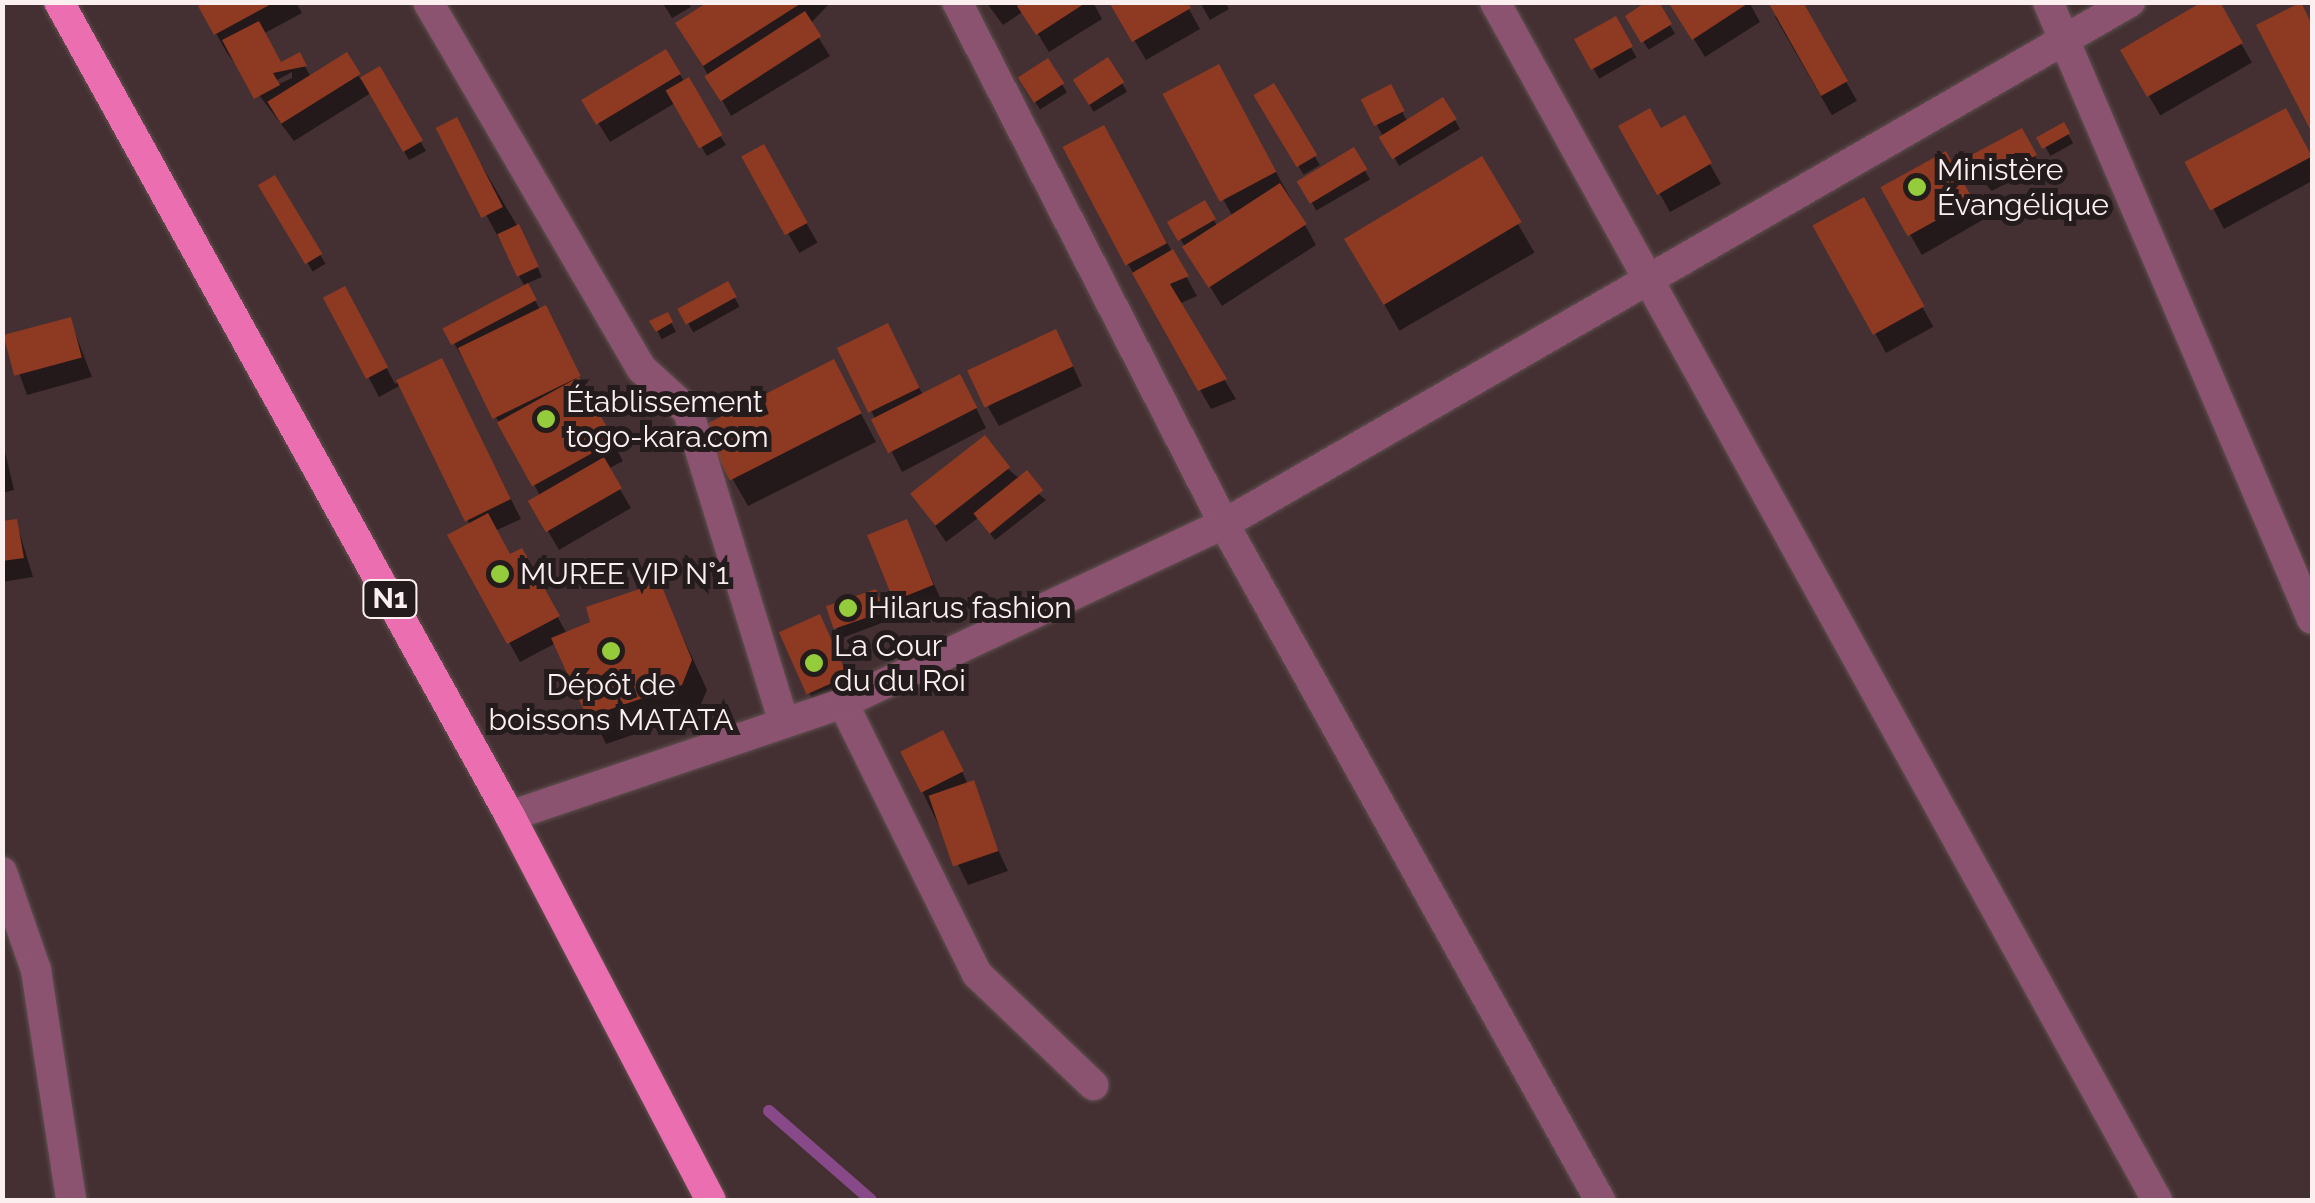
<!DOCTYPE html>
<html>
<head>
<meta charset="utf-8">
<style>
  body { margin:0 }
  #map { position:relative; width:2315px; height:1203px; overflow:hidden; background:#443032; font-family:Raleway,sans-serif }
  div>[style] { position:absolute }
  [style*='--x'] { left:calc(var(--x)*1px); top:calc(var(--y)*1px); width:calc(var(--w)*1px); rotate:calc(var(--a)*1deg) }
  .shadow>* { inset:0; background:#0007; transform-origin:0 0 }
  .stream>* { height:12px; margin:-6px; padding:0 6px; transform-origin:6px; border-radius:6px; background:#884989 }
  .building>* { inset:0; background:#8e3922; transform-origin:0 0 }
  .roads { filter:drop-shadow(0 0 2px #614f50) drop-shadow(0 0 2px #614f50) }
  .minor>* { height:30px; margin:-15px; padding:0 15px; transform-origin:15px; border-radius:15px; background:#8b536f }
  .trunk>* { height:30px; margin:-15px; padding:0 15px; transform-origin:15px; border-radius:15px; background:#eb6fb0 }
  .dots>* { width:28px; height:28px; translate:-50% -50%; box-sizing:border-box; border:5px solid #241b1c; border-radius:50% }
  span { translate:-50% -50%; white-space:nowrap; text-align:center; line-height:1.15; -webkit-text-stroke:10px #241b1c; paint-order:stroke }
  .shield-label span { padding:2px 8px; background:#241b1c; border:2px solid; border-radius:8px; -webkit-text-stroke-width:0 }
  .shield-label { font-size:28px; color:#fceff0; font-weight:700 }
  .poi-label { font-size:30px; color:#fceff0 }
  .left { translate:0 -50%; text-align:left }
  .frame { position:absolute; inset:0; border:5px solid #fceff0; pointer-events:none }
</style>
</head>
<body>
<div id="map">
  <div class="shadow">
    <div style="clip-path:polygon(evenodd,210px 2px,296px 2px,302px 13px,263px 34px,281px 66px,299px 56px,311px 77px,346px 55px,361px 80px,379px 69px,426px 151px,409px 160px,371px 93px,294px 141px,227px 53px,201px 7px,210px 2px,292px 72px,292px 78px,277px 85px,275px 81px,292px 72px)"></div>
    <div style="clip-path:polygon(662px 2px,688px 2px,691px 7px,672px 18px)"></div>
    <div style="clip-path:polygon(713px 2px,831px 2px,810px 24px,830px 56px,731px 116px,690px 43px)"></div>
    <div style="clip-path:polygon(986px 2px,1093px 2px,1102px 19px,1049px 52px,1024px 11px,1003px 25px)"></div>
    <div style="clip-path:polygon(1112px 2px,1185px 2px,1200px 29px,1146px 60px)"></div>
    <div style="clip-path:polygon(1200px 2px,1225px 2px,1229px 9px,1210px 20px)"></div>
    <div style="left:1656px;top:2px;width:37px;height:31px;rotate:59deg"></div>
    <div style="clip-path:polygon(1671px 2px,1749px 2px,1760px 22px,1705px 57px)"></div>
    <div style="left:1800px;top:2px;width:114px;height:29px;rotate:60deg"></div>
    <div style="left:2217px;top:2px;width:70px;height:106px;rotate:60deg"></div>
    <div style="left:1615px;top:20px;width:43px;height:43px;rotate:60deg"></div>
    <div style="clip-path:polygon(665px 52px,726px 145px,707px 156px,675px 103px,610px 142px,584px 100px)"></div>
    <div style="left:1108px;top:60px;width:37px;height:39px;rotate:59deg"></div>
    <div style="left:1048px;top:62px;width:36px;height:32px;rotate:58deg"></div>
    <div style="clip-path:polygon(1229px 86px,1316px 245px,1222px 306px,1171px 224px,1204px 204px,1218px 227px,1233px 217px,1165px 95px)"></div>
    <div style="left:1273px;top:87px;width:91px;height:19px;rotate:59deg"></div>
    <div style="clip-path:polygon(1390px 88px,1407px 121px,1443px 100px,1460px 129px,1399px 166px,1364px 101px)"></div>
    <div style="clip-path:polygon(2285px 111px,2312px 160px,2312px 181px,2224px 229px,2189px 163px)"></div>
    <div style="clip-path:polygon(1684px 118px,1721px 184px,1670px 212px,1622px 127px,1660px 131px)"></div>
    <div style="left:2063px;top:125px;width:21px;height:26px;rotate:61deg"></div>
    <div style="clip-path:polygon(1103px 128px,1197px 296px,1179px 304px,1236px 399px,1211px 409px,1128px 264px)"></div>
    <div style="clip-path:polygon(440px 129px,467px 140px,523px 236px,542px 277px,526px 284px,623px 461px,608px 469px,631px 508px,559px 550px,531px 502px,541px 497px,445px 327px,525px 287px)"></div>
    <div style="clip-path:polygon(2021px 131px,2040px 165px,1992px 191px,1971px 169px)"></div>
    <div style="left:763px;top:148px;width:109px;height:21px;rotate:60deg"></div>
    <div style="left:1353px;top:150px;width:34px;height:62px;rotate:60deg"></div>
    <div style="left:1945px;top:155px;width:75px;height:70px;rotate:60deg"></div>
    <div style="left:1481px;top:160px;width:107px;height:156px;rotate:60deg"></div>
    <div style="left:274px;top:178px;width:100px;height:15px;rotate:59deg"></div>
    <div style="left:1863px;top:200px;width:145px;height:54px;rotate:61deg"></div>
    <div style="left:727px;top:284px;width:26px;height:53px;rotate:61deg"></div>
    <div style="clip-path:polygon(326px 298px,355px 308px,395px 384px,441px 361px,521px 519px,495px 531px,510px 557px,521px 551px,567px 634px,659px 585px,707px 690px,697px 713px,606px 744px,556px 643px,520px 662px,450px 536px,470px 525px,401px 385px,379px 397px)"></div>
    <div style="left:667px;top:315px;width:19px;height:16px;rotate:62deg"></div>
    <div style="clip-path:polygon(70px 320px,92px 377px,27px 395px,6px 337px)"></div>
    <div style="clip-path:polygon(898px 346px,923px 395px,970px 396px,986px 428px,902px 472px,840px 349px)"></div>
    <div style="clip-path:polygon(1066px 351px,1082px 386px,999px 426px,988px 407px)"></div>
    <div style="clip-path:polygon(849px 391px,876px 442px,748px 506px,732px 478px)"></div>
    <div style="clip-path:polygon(2px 439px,14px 490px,2px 493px)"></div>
    <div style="clip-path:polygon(1008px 469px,1046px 500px,995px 540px,978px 518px,946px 542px,912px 492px)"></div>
    <div style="clip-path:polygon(16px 521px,33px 577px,2px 582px,2px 523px)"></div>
    <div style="clip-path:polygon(906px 522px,943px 604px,907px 620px,896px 601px)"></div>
    <div style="clip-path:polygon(880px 601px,887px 621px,842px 638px,836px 629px)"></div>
    <div style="left:819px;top:617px;width:87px;height:41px;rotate:65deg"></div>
    <div style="clip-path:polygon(953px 752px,1008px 871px,968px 885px,922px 791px)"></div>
  </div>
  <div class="stream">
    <div style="--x:769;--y:1111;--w:135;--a:41.1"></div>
  </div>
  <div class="building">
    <div style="clip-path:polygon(205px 2px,275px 2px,214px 35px,198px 6px)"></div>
    <div style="clip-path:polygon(708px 2px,803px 2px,703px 66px,675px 23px)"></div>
    <div style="clip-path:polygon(1087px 2px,1036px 35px,1017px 6px,1022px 2px)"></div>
    <div style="clip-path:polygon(1109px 2px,1187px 2px,1191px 8px,1132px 42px)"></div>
    <div style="clip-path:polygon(1646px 2px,1659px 2px,1672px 24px,1641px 43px,1625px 16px)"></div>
    <div style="clip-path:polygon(1668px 2px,1750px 2px,1692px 40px)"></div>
    <div style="clip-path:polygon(1768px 2px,1803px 2px,1848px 81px,1821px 96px)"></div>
    <div style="clip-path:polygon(2202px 2px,2220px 2px,2243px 43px,2147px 97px,2120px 50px)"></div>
    <div style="clip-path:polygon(2301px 2px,2312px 25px,2312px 133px,2256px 25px)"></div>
    <div style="left:805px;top:11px;width:30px;height:120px;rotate:57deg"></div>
    <div style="left:1616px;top:16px;width:35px;height:48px;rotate:61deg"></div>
    <div style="clip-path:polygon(259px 21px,281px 62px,300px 52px,307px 66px,273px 73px,280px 85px,254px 99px,222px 40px)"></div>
    <div style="left:666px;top:49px;width:29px;height:99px;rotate:59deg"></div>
    <div style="left:347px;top:52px;width:26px;height:94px;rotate:58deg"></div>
    <div style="left:1108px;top:57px;width:30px;height:42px;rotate:57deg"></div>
    <div style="left:1048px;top:58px;width:30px;height:36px;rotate:57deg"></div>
    <div style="left:1219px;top:64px;width:122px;height:64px;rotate:62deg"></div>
    <div style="left:380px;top:66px;width:86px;height:23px;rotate:60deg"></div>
    <div style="left:689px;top:77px;width:67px;height:27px;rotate:60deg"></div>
    <div style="left:1274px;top:83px;width:84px;height:24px;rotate:59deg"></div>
    <div style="left:1391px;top:84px;width:30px;height:34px;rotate:63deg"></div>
    <div style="left:1443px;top:97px;width:26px;height:76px;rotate:58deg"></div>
    <div style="clip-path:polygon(1650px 108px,1661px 128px,1685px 115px,1712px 163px,1657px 195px,1618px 126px)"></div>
    <div style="left:2286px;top:108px;width:55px;height:115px;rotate:62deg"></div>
    <div style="left:457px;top:117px;width:101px;height:24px;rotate:63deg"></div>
    <div style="left:2064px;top:122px;width:13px;height:32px;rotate:61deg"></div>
    <div style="left:1104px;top:125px;width:134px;height:47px;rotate:62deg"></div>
    <div style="clip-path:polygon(2022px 128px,2037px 155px,1985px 183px,1979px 172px,1972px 176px,1962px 160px)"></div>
    <div style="left:764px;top:144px;width:90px;height:26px;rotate:61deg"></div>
    <div style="left:1354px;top:147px;width:26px;height:67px;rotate:59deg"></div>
    <div style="left:1946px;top:151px;width:56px;height:75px;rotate:61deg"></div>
    <div style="left:1482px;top:156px;width:77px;height:161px;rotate:59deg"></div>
    <div style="left:275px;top:175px;width:92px;height:20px;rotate:59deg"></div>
    <div style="left:1280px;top:183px;width:49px;height:117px;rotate:57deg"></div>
    <div style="left:1864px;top:197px;width:125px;height:59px;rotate:61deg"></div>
    <div style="left:1205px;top:200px;width:22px;height:44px;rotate:60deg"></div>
    <div style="left:519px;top:224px;width:47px;height:24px;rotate:65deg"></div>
    <div style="clip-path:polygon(1173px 249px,1189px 276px,1170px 284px,1227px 379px,1198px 391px,1132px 273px)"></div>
    <div style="left:728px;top:281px;width:18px;height:58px;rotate:61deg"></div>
    <div style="left:528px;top:283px;width:19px;height:97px;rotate:62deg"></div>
    <div style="left:345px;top:286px;width:92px;height:25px;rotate:62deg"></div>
    <div style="left:546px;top:305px;width:79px;height:98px;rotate:64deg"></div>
    <div style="clip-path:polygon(668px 312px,673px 322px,656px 332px,649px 321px)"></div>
    <div style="left:71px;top:317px;width:42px;height:70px;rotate:75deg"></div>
    <div style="left:888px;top:323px;width:72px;height:57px;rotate:64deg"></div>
    <div style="left:1056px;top:329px;width:41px;height:98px;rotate:65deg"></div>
    <div style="left:442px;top:358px;width:157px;height:51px;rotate:64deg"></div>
    <div style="left:834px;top:359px;width:61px;height:148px;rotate:63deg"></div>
    <div style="left:960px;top:374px;width:38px;height:100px;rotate:63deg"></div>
    <div style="left:579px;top:377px;width:73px;height:94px;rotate:61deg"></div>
    <div style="left:985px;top:435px;width:41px;height:95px;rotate:52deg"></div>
    <div style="left:604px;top:457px;width:36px;height:88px;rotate:60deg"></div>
    <div style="left:1027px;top:470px;width:26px;height:69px;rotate:51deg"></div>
    <div style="clip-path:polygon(488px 513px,510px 554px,522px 548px,560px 616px,507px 644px,447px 535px)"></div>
    <div style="clip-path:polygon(17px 519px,24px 558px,2px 561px,2px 521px)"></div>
    <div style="left:907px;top:519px;width:71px;height:43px;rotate:68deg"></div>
    <div style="clip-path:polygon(660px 582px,692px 660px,682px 685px,587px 717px,551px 638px,590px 622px,586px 607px)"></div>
    <div style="left:876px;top:589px;width:24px;height:53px;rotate:71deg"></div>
    <div style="left:820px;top:614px;width:68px;height:45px;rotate:66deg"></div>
    <div style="left:943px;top:730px;width:46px;height:48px;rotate:63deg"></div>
    <div style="left:974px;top:780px;width:75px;height:48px;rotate:71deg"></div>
  </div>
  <div class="roads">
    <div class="minor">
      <div style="--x:428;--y:2;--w:425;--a:59.8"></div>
      <div style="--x:642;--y:369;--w:62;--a:42.4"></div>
      <div style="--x:688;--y:411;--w:322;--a:72.9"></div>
      <div style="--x:957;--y:2;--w:586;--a:62.91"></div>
      <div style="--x:1224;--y:524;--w:774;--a:60.92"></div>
      <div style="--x:1495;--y:2;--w:1369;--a:61.08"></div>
      <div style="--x:2048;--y:2;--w:671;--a:66.84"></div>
      <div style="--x:843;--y:703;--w:302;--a:63.7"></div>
      <div style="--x:977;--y:974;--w:161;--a:43.7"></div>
      <div style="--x:510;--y:816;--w:352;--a:-18.7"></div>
      <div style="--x:843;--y:703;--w:421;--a:-25.2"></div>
      <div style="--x:1224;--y:524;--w:1046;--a:-29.95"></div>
      <div style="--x:2;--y:872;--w:104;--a:70.9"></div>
      <div style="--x:36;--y:970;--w:233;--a:81.3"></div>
    </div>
    <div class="trunk">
      <div style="--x:59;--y:2;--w:931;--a:61.01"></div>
      <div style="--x:510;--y:816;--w:433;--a:62.4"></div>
    </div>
  </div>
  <div class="dots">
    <div style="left:1917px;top:187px;background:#95cc3b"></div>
    <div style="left:546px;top:419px;background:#95cc3b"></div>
    <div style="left:500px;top:574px;background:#95cc3b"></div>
    <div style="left:848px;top:608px;background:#95cc3b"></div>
    <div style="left:611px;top:651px;background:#95cc3b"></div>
    <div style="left:814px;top:663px;background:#95cc3b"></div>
  </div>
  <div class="shield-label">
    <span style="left:390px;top:599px">N1</span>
  </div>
  <div class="poi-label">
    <span class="left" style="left:1937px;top:187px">Ministère<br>Évangélique</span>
    <span class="left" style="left:566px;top:419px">Établissement<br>togo-kara.com</span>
    <span class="left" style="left:520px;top:574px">MUREE VIP N°1</span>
    <span class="left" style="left:868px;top:608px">Hilarus fashion</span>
    <span class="left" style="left:834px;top:663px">La Cour<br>du du Roi</span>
    <span style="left:611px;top:702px">Dépôt de<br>boissons MATATA</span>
  </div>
  <div class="frame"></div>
</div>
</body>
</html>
